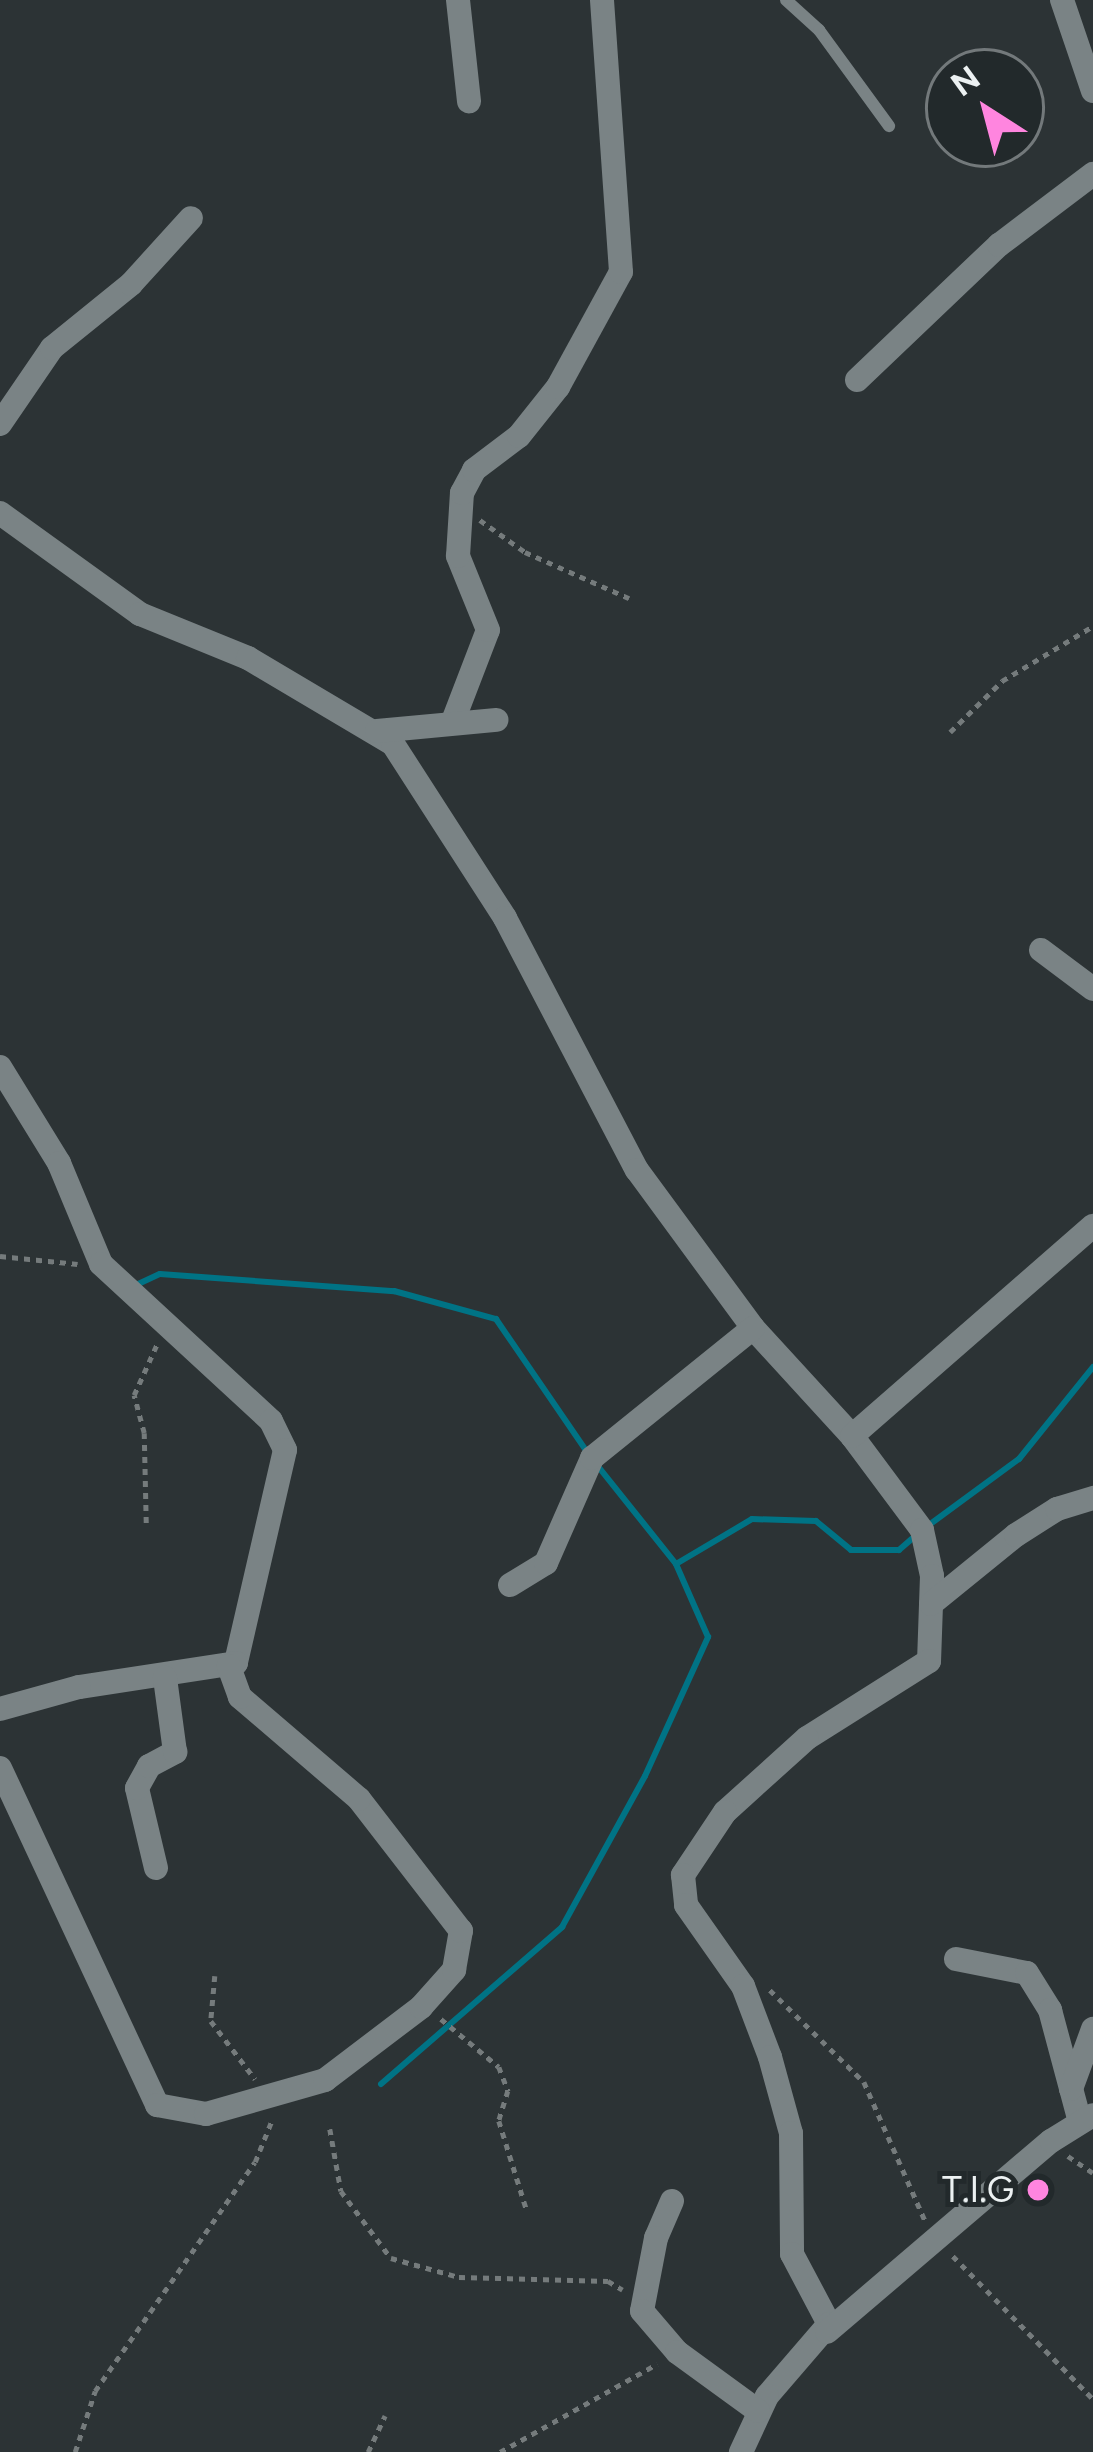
<!DOCTYPE html>
<html>
<head>
<meta charset="utf-8">
<style>
  body { margin:0 }
  #map { position:relative; width:1093px; height:2452px; overflow:hidden; background:#2c3335; font-family:Figtree,sans-serif }
  div>[style] { position:absolute }
  [style*='--x'] { left:calc(var(--x)*1px); top:calc(var(--y)*1px); width:calc(var(--w)*1px); rotate:calc(var(--a)*1deg) }
  .stream>* { height:6px; margin:-3px; padding:0 3px; transform-origin:3px; border-radius:3px; background:#007385 }
  .path>* { height:4.5px; margin-top:-2.25px; transform-origin:0; background:repeating-linear-gradient(90deg,#757b7c 0 6px,transparent 0 12px) }
  .lane>* { height:12px; margin:-6px; padding:0 6px; transform-origin:6px; border-radius:6px; background:#7a8385 }
  .street>* { height:24px; margin:-12px; padding:0 12px; transform-origin:12px; border-radius:12px; background:#7a8385 }
  .dots>* { width:33px; height:33px; translate:-50% -50%; box-sizing:border-box; border:6px solid #22292b; border-radius:50% }
  span { translate:-50% -50%; white-space:nowrap; text-align:center; line-height:1.15; -webkit-text-stroke:10px #22292b; paint-order:stroke }
  .poi-label { font-size:36px; color:#ecf1f2 }
  .right { translate:-100% -50%; text-align:right }
  .north { position:absolute; left:925px; top:48px; width:120px; height:120px; box-sizing:border-box; background:#22292b; border:3px solid #73797b; border-radius:50%; rotate:324deg; font-size:33px; font-weight:700; line-height:48px; text-align:center; color:#ecf1f2 }
  .north::after { content:''; display:block; margin:auto; width:42px; height:54px; background:#ff85df; clip-path:polygon(50% 0,100% 100%,50% 72%,0 100%) }
</style>
</head>
<body>
<div id="map">
  <div class="stream">
    <div style="--x:136;--y:1285;--w:26;--a:-25"></div>
    <div style="--x:160;--y:1274;--w:235;--a:4.2"></div>
    <div style="--x:394;--y:1291;--w:106;--a:15.4"></div>
    <div style="--x:496;--y:1319;--w:165;--a:55.6"></div>
    <div style="--x:929;--y:1525;--w:112;--a:-36.3"></div>
    <div style="--x:1019;--y:1459;--w:118;--a:-51.2"></div>
    <div style="--x:676;--y:1564;--w:88;--a:-30.6"></div>
    <div style="--x:752;--y:1519;--w:64;--a:1.8"></div>
    <div style="--x:816;--y:1521;--w:45;--a:39.6"></div>
    <div style="--x:851;--y:1550;--w:48;--a:0"></div>
    <div style="--x:899;--y:1550;--w:20;--a:-41"></div>
    <div style="--x:381;--y:2084;--w:240;--a:-40.9"></div>
    <div style="--x:562;--y:1927;--w:172;--a:-61.2"></div>
    <div style="--x:645;--y:1776;--w:153;--a:-65.6"></div>
    <div style="--x:708;--y:1637;--w:80;--a:-113.7"></div>
    <div style="--x:676;--y:1564;--w:127;--a:-128.6"></div>
  </div>
  <div class="path">
    <div style="--x:480;--y:520;--w:55;--a:35.4"></div>
    <div style="--x:525;--y:552;--w:114;--a:23.9"></div>
    <div style="--x:950;--y:732;--w:73;--a:-44.4"></div>
    <div style="--x:1002;--y:681;--w:106;--a:-31.1"></div>
    <div style="--x:0;--y:1256;--w:78;--a:5.9"></div>
    <div style="--x:146;--y:1523;--w:90;--a:-91.3"></div>
    <div style="--x:144;--y:1433;--w:39;--a:-105"></div>
    <div style="--x:134;--y:1395;--w:56;--a:-65.7"></div>
    <div style="--x:215;--y:1976;--w:45;--a:95.1"></div>
    <div style="--x:211;--y:2021;--w:73;--a:52.8"></div>
    <div style="--x:770;--y:1990;--w:132;--a:44.4"></div>
    <div style="--x:864;--y:2082;--w:151;--a:66.2"></div>
    <div style="--x:441;--y:2019;--w:75;--a:39.6"></div>
    <div style="--x:499;--y:2067;--w:26;--a:69"></div>
    <div style="--x:508;--y:2091;--w:31;--a:107"></div>
    <div style="--x:499;--y:2121;--w:94;--a:72.7"></div>
    <div style="--x:330;--y:2129;--w:63;--a:79.9"></div>
    <div style="--x:341;--y:2191;--w:84;--a:53.3"></div>
    <div style="--x:391;--y:2258;--w:71;--a:15.6"></div>
    <div style="--x:459;--y:2277;--w:149;--a:1.5"></div>
    <div style="--x:608;--y:2281;--w:17;--a:31"></div>
    <div style="--x:1068;--y:2156;--w:30;--a:34"></div>
    <div style="--x:953;--y:2256;--w:200;--a:45.6"></div>
    <div style="--x:75;--y:2452;--w:64;--a:-71.8"></div>
    <div style="--x:95;--y:2391;--w:279;--a:-55.1"></div>
    <div style="--x:255;--y:2162;--w:45;--a:-68"></div>
    <div style="--x:368;--y:2452;--w:40;--a:-65"></div>
    <div style="--x:500;--y:2452;--w:180;--a:-29.3"></div>
  </div>
  <div class="lane">
    <div style="--x:786;--y:0;--w:45;--a:42.3"></div>
    <div style="--x:819;--y:30;--w:119;--a:53.9"></div>
  </div>
  <div class="street">
    <div style="--x:458;--y:0;--w:102;--a:83.8"></div>
    <div style="--x:1062;--y:0;--w:96;--a:71.2"></div>
    <div style="--x:857;--y:380;--w:196;--a:-43.6"></div>
    <div style="--x:999;--y:245;--w:118;--a:-37.1"></div>
    <div style="--x:0;--y:424;--w:92;--a:-55.6"></div>
    <div style="--x:52;--y:348;--w:102;--a:-39"></div>
    <div style="--x:131;--y:284;--w:89;--a:-47.7"></div>
    <div style="--x:0;--y:513;--w:173;--a:35.8"></div>
    <div style="--x:140;--y:614;--w:117;--a:22.2"></div>
    <div style="--x:248;--y:658;--w:169;--a:30.7"></div>
    <div style="--x:393;--y:744;--w:207;--a:57.2"></div>
    <div style="--x:505;--y:918;--w:284;--a:62.4"></div>
    <div style="--x:637;--y:1170;--w:196;--a:53.7"></div>
    <div style="--x:753;--y:1328;--w:147;--a:47.5"></div>
    <div style="--x:852;--y:1436;--w:117;--a:53.3"></div>
    <div style="--x:922;--y:1530;--w:47;--a:77.7"></div>
    <div style="--x:932;--y:1576;--w:85;--a:92"></div>
    <div style="--x:929;--y:1661;--w:144;--a:147.7"></div>
    <div style="--x:807;--y:1738;--w:110;--a:137.9"></div>
    <div style="--x:725;--y:1812;--w:76;--a:123.7"></div>
    <div style="--x:683;--y:1875;--w:30;--a:84"></div>
    <div style="--x:686;--y:1905;--w:99;--a:54.9"></div>
    <div style="--x:743;--y:1986;--w:76;--a:69.2"></div>
    <div style="--x:770;--y:2057;--w:79;--a:74.6"></div>
    <div style="--x:791;--y:2133;--w:121;--a:89.5"></div>
    <div style="--x:792;--y:2254;--w:79;--a:62.1"></div>
    <div style="--x:829;--y:2324;--w:95;--a:130.7"></div>
    <div style="--x:767;--y:2396;--w:62;--a:114.9"></div>
    <div style="--x:453;--y:721;--w:97;--a:-69"></div>
    <div style="--x:488;--y:630;--w:80;--a:-112.1"></div>
    <div style="--x:458;--y:556;--w:63;--a:-86.4"></div>
    <div style="--x:462;--y:493;--w:26;--a:-62"></div>
    <div style="--x:474;--y:470;--w:56;--a:-37.1"></div>
    <div style="--x:519;--y:436;--w:63;--a:-51.5"></div>
    <div style="--x:558;--y:387;--w:131;--a:-61.3"></div>
    <div style="--x:621;--y:272;--w:273;--a:-94"></div>
    <div style="--x:377;--y:731;--w:120;--a:-5.3"></div>
    <div style="--x:1041;--y:950;--w:65;--a:36.9"></div>
    <div style="--x:0;--y:1067;--w:113;--a:58.4"></div>
    <div style="--x:59;--y:1163;--w:109;--a:67.4"></div>
    <div style="--x:101;--y:1264;--w:231;--a:42.7"></div>
    <div style="--x:271;--y:1421;--w:32;--a:64"></div>
    <div style="--x:285;--y:1450;--w:219;--a:103"></div>
    <div style="--x:236;--y:1663;--w:159;--a:171.3"></div>
    <div style="--x:79;--y:1687;--w:82;--a:164.4"></div>
    <div style="--x:852;--y:1436;--w:320;--a:-41.1"></div>
    <div style="--x:510;--y:1585;--w:42;--a:-31.4"></div>
    <div style="--x:546;--y:1563;--w:115;--a:-66.3"></div>
    <div style="--x:592;--y:1458;--w:207;--a:-38.9"></div>
    <div style="--x:931;--y:1604;--w:109;--a:-39.1"></div>
    <div style="--x:1016;--y:1535;--w:49;--a:-32.4"></div>
    <div style="--x:1057;--y:1509;--w:38;--a:-17"></div>
    <div style="--x:0;--y:1768;--w:372;--a:65"></div>
    <div style="--x:157;--y:2105;--w:50;--a:10.4"></div>
    <div style="--x:206;--y:2114;--w:124;--a:-15.9"></div>
    <div style="--x:325;--y:2080;--w:121;--a:-37.2"></div>
    <div style="--x:421;--y:2007;--w:50;--a:-48.3"></div>
    <div style="--x:454;--y:1970;--w:40;--a:-80"></div>
    <div style="--x:461;--y:1931;--w:167;--a:-127.7"></div>
    <div style="--x:359;--y:1799;--w:157;--a:-139.4"></div>
    <div style="--x:240;--y:1697;--w:33;--a:-110"></div>
    <div style="--x:156;--y:1868;--w:82;--a:-103.4"></div>
    <div style="--x:137;--y:1788;--w:25;--a:-61"></div>
    <div style="--x:149;--y:1766;--w:30;--a:-28"></div>
    <div style="--x:175;--y:1752;--w:75;--a:-97.7"></div>
    <div style="--x:956;--y:1959;--w:72;--a:11.2"></div>
    <div style="--x:1027;--y:1973;--w:44;--a:58.1"></div>
    <div style="--x:1050;--y:2010;--w:116;--a:75"></div>
    <div style="--x:1071;--y:2089;--w:64;--a:-69.9"></div>
    <div style="--x:672;--y:2201;--w:40;--a:113.4"></div>
    <div style="--x:656;--y:2238;--w:74;--a:100.9"></div>
    <div style="--x:642;--y:2311;--w:54;--a:49.5"></div>
    <div style="--x:677;--y:2352;--w:100;--a:36.1"></div>
    <div style="--x:827;--y:2332;--w:294;--a:-40.5"></div>
    <div style="--x:1051;--y:2141;--w:49;--a:-31.8"></div>
  </div>
  <div class="dots">
    <div style="left:1038px;top:2190px;background:#ff85df"></div>
  </div>
  <div class="poi-label">
    <span class="right" style="left:1014px;top:2190px">T.I.G</span>
  </div>
  <div class="north">N</div>
</div>
</body>
</html>
